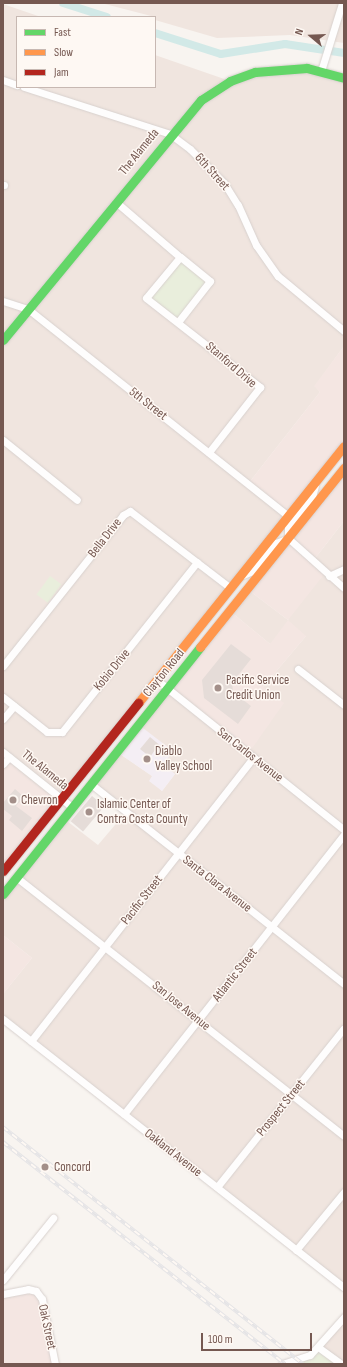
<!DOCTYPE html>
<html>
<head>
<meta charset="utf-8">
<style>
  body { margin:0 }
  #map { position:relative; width:347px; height:1367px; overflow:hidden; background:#f8f4f0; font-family:"Sofia Sans Condensed",sans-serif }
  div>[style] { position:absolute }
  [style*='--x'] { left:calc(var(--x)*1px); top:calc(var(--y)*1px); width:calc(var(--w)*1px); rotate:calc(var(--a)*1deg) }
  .residential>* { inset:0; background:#f0e5df }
  .commercial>* { inset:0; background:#f4e6e2 }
  .education>* { inset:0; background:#f4eef4 }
  .green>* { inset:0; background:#e9eedc; transform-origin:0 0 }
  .canal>* { height:8px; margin:-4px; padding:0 4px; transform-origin:4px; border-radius:4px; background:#d2e9e7 }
  .building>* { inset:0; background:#e5dcd8; transform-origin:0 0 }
  .roads { filter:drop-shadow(0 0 1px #d8d1ce) drop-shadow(0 0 1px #d8d1ce) }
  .street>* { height:7px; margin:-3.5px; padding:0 3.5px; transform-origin:3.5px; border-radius:3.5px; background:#fefdfd }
  .fast>* { height:9px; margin:-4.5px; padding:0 4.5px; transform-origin:4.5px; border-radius:4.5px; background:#63d668 }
  .slow>* { height:9px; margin:-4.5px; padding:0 4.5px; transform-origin:4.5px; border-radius:4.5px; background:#ff974d }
  .jam>* { height:9px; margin:-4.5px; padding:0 4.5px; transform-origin:4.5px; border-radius:4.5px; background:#b3261e }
  .rail>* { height:3.5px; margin-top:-1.75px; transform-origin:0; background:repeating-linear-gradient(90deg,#fef8f3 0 6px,#e5e4e6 0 12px); box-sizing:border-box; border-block:1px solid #e5e4e6 }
  .dots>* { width:11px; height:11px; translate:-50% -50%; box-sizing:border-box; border:2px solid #fef8f3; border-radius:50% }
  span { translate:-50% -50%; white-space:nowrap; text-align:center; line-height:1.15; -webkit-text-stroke:3px #fef8f3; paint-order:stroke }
  .street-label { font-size:13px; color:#755851 }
  .poi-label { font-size:13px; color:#755851 }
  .left { translate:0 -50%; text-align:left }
  .frame { position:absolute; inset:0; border:4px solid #755851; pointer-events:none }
  .legend { position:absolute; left:16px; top:16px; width:140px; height:72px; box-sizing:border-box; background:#fef8f3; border:1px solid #c7b8b2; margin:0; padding:5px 7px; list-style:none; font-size:12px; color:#755851 }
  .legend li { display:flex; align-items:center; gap:8px; height:20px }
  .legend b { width:20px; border:1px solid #c7b8b2 }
  .north { position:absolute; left:291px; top:16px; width:40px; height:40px; -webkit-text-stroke:3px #fef8f3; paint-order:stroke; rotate:289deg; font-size:11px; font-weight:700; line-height:16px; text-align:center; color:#755851 }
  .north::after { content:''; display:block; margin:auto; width:14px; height:18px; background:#755851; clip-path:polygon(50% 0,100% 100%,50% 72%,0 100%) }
  .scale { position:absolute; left:201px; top:1333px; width:111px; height:18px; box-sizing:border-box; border:2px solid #755851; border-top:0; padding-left:5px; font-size:12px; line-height:14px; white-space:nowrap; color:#755851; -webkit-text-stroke:3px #fef8f3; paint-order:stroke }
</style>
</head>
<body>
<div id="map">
  <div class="residential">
    <div style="clip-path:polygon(101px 3px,344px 3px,344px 43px,290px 35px,217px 38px,155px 20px,155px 17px)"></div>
    <div style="clip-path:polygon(3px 4px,41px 17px,17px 17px,17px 87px,155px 87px,155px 55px,230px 81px,293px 68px,344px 78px,344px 346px,315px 386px,320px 392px,248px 484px,288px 516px,60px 799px,3px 752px)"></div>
    <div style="clip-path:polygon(344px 521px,344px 1287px,3px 1019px,3px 994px,32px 958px,3px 935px,3px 894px,63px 818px,98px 845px,126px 812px,91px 784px,117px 752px,152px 776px,162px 791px,175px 774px,163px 765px,139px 725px,168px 690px,263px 687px,306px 636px,270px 644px,230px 611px,247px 589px,288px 620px,313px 561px)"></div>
    <div style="clip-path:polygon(344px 1317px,344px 1364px,318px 1347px)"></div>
  </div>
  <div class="commercial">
    <div style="clip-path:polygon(344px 346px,344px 446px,288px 516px,248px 484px,320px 392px,314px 386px)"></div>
    <div style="clip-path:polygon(344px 469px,344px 521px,313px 561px,326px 572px,288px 620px,306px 636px,263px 687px,284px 703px,248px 754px,168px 690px,230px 611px,270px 644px,288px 620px,247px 589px)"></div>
    <div style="clip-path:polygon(3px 752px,60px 799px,3px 871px)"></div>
    <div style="clip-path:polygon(3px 935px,32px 958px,3px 994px)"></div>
    <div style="clip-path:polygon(36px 1291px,55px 1364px,3px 1364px,3px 1294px)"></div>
  </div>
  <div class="education">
    <div style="clip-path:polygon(139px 725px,173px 751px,163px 765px,175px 774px,162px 791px,149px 781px,152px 776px,117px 752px)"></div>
  </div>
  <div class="green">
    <div style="left:180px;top:257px;width:38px;height:53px;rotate:39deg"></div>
    <div style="left:50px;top:576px;width:14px;height:23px;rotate:36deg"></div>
    <div style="clip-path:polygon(318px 1347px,341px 1364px,282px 1364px,310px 1355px)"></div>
  </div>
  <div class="canal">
    <div style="--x:63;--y:3;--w:46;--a:17.7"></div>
    <div style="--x:155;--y:33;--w:69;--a:17.7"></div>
    <div style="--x:221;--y:54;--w:65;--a:-8.9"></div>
    <div style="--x:285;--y:44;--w:60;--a:8.7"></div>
  </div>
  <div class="building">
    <div style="clip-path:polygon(231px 644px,251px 659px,232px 683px,233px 692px,251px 706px,238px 724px,204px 698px,202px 680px)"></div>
    <div style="clip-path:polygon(150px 737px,168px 752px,164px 757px,155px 750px,150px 757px,140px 749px)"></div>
    <div style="clip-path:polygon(15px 789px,24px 797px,16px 806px,32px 818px,22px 831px,9px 820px,12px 816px,3px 809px,3px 803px)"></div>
    <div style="left:92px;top:796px;width:16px;height:33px;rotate:40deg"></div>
  </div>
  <div class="roads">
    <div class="street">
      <div style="--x:321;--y:71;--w:71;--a:-72.8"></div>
      <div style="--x:3;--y:80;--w:15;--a:20"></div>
      <div style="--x:24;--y:87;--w:153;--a:17.8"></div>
      <div style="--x:170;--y:134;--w:25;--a:37"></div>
      <div style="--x:190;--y:149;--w:48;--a:45"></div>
      <div style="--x:224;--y:183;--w:26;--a:58"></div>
      <div style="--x:238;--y:205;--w:44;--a:65.8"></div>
      <div style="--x:256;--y:245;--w:38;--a:55"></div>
      <div style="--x:278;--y:276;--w:86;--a:39.8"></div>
      <div style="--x:3;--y:185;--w:1;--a:0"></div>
      <div style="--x:116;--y:202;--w:84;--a:40.7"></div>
      <div style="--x:180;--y:257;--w:53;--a:129.7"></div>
      <div style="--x:146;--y:298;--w:145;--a:38"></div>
      <div style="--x:260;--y:387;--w:83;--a:128.1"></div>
      <div style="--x:3;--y:301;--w:26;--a:18"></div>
      <div style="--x:28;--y:309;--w:332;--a:38.5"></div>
      <div style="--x:178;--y:322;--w:52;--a:-52"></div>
      <div style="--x:210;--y:281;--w:38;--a:-141"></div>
      <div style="--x:3;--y:440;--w:95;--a:39"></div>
      <div style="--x:288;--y:538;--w:75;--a:41.8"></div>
      <div style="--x:288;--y:538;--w:12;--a:-90"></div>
      <div style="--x:288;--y:526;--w:38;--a:-50"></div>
      <div style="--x:312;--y:497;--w:11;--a:-75"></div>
      <div style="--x:243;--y:575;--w:11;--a:-22"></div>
      <div style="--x:253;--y:571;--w:36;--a:-51"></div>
      <div style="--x:276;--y:543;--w:11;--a:-22"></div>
      <div style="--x:329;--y:576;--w:17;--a:-25"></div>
      <div style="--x:3;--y:666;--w:193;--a:-51.5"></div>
      <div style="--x:123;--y:515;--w:8;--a:-30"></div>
      <div style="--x:130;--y:511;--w:125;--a:37.5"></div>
      <div style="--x:298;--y:669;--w:58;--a:38"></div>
      <div style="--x:157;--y:680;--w:240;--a:38.7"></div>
      <div style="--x:3;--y:697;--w:56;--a:38.5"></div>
      <div style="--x:47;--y:732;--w:15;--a:0"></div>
      <div style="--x:62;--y:732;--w:217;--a:-51.5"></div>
      <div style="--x:3;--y:719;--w:17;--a:-50"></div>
      <div style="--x:3;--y:752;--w:88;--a:38.6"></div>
      <div style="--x:3;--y:764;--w:9;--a:-49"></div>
      <div style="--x:91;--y:784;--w:323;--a:38.3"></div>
      <div style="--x:16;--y:877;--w:418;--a:38.3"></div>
      <div style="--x:3;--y:1019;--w:434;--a:38.2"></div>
      <div style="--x:31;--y:1041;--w:360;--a:-51.9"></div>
      <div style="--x:124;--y:1114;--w:356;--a:-51.8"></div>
      <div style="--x:217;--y:1187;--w:203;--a:-51.4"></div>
      <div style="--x:296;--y:1250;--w:75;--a:-50.4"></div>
      <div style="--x:3;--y:1280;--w:80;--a:-51.1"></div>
      <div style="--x:3;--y:1294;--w:25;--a:-11"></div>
      <div style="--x:28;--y:1289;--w:8;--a:14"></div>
      <div style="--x:36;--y:1291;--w:10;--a:53"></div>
      <div style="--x:42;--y:1299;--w:66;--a:78.7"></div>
      <div style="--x:318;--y:1347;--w:29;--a:36"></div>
      <div style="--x:282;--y:1364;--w:29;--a:-18"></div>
      <div style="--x:310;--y:1355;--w:51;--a:-48.2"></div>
    </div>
    <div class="fast">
      <div style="--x:3;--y:340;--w:311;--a:-50.5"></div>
      <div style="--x:201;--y:100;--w:35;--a:-33"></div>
      <div style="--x:230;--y:81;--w:27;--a:-20"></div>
      <div style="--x:255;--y:72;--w:52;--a:-4.4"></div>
      <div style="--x:307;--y:68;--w:38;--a:15"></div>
      <div style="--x:3;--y:894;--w:316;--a:-51.4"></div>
    </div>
    <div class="slow">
      <div style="--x:200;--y:647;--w:230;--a:-51.2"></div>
      <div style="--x:138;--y:703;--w:329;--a:-51.3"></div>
    </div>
    <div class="jam">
      <div style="--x:3;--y:871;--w:216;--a:-51.2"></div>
    </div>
  </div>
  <div class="rail">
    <div style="--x:3;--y:1127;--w:382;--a:38.3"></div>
    <div style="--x:3;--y:1142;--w:359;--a:38.2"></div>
  </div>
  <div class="dots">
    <div style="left:218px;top:688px;background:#a38f89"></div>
    <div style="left:147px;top:759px;background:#a38f89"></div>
    <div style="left:13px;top:800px;background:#a38f89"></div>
    <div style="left:89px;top:812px;background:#a38f89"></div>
    <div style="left:45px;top:1167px;background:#a38f89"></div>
  </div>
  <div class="street-label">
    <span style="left:139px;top:152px;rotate:-51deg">The Alameda</span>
    <span style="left:212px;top:172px;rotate:48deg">6th Street</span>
    <span style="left:231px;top:365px;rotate:41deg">Stanford Drive</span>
    <span style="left:148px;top:404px;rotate:38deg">5th Street</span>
    <span style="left:105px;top:538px;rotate:-52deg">Bella Drive</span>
    <span style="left:112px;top:670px;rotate:-51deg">Kobio Drive</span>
    <span style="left:164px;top:673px;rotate:-51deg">Clayton Road</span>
    <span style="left:250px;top:755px;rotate:38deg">San Carlos Avenue</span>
    <span style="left:45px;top:770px;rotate:39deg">The Alameda</span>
    <span style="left:217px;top:884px;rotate:38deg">Santa Clara Avenue</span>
    <span style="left:142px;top:900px;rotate:-52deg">Pacific Street</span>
    <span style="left:235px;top:975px;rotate:-52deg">Atlantic Street</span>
    <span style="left:181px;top:1006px;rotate:39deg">San Jose Avenue</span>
    <span style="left:281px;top:1108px;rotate:-51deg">Prospect Street</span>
    <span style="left:173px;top:1153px;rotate:38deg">Oakland Avenue</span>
    <span style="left:47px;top:1327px;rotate:78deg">Oak Street</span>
  </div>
  <div class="poi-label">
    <span class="left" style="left:226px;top:688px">Pacific Service<br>Credit Union</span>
    <span class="left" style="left:155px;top:759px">Diablo<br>Valley School</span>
    <span class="left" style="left:21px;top:800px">Chevron</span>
    <span class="left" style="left:97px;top:812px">Islamic Center of<br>Contra Costa County</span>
    <span class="left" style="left:54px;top:1167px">Concord</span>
  </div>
  <div class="frame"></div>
  <ul class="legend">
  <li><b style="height:5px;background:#63d668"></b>Fast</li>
  <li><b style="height:5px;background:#ff974d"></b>Slow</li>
  <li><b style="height:5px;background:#b3261e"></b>Jam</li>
  </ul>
  <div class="north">N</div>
  <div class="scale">100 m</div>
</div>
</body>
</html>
